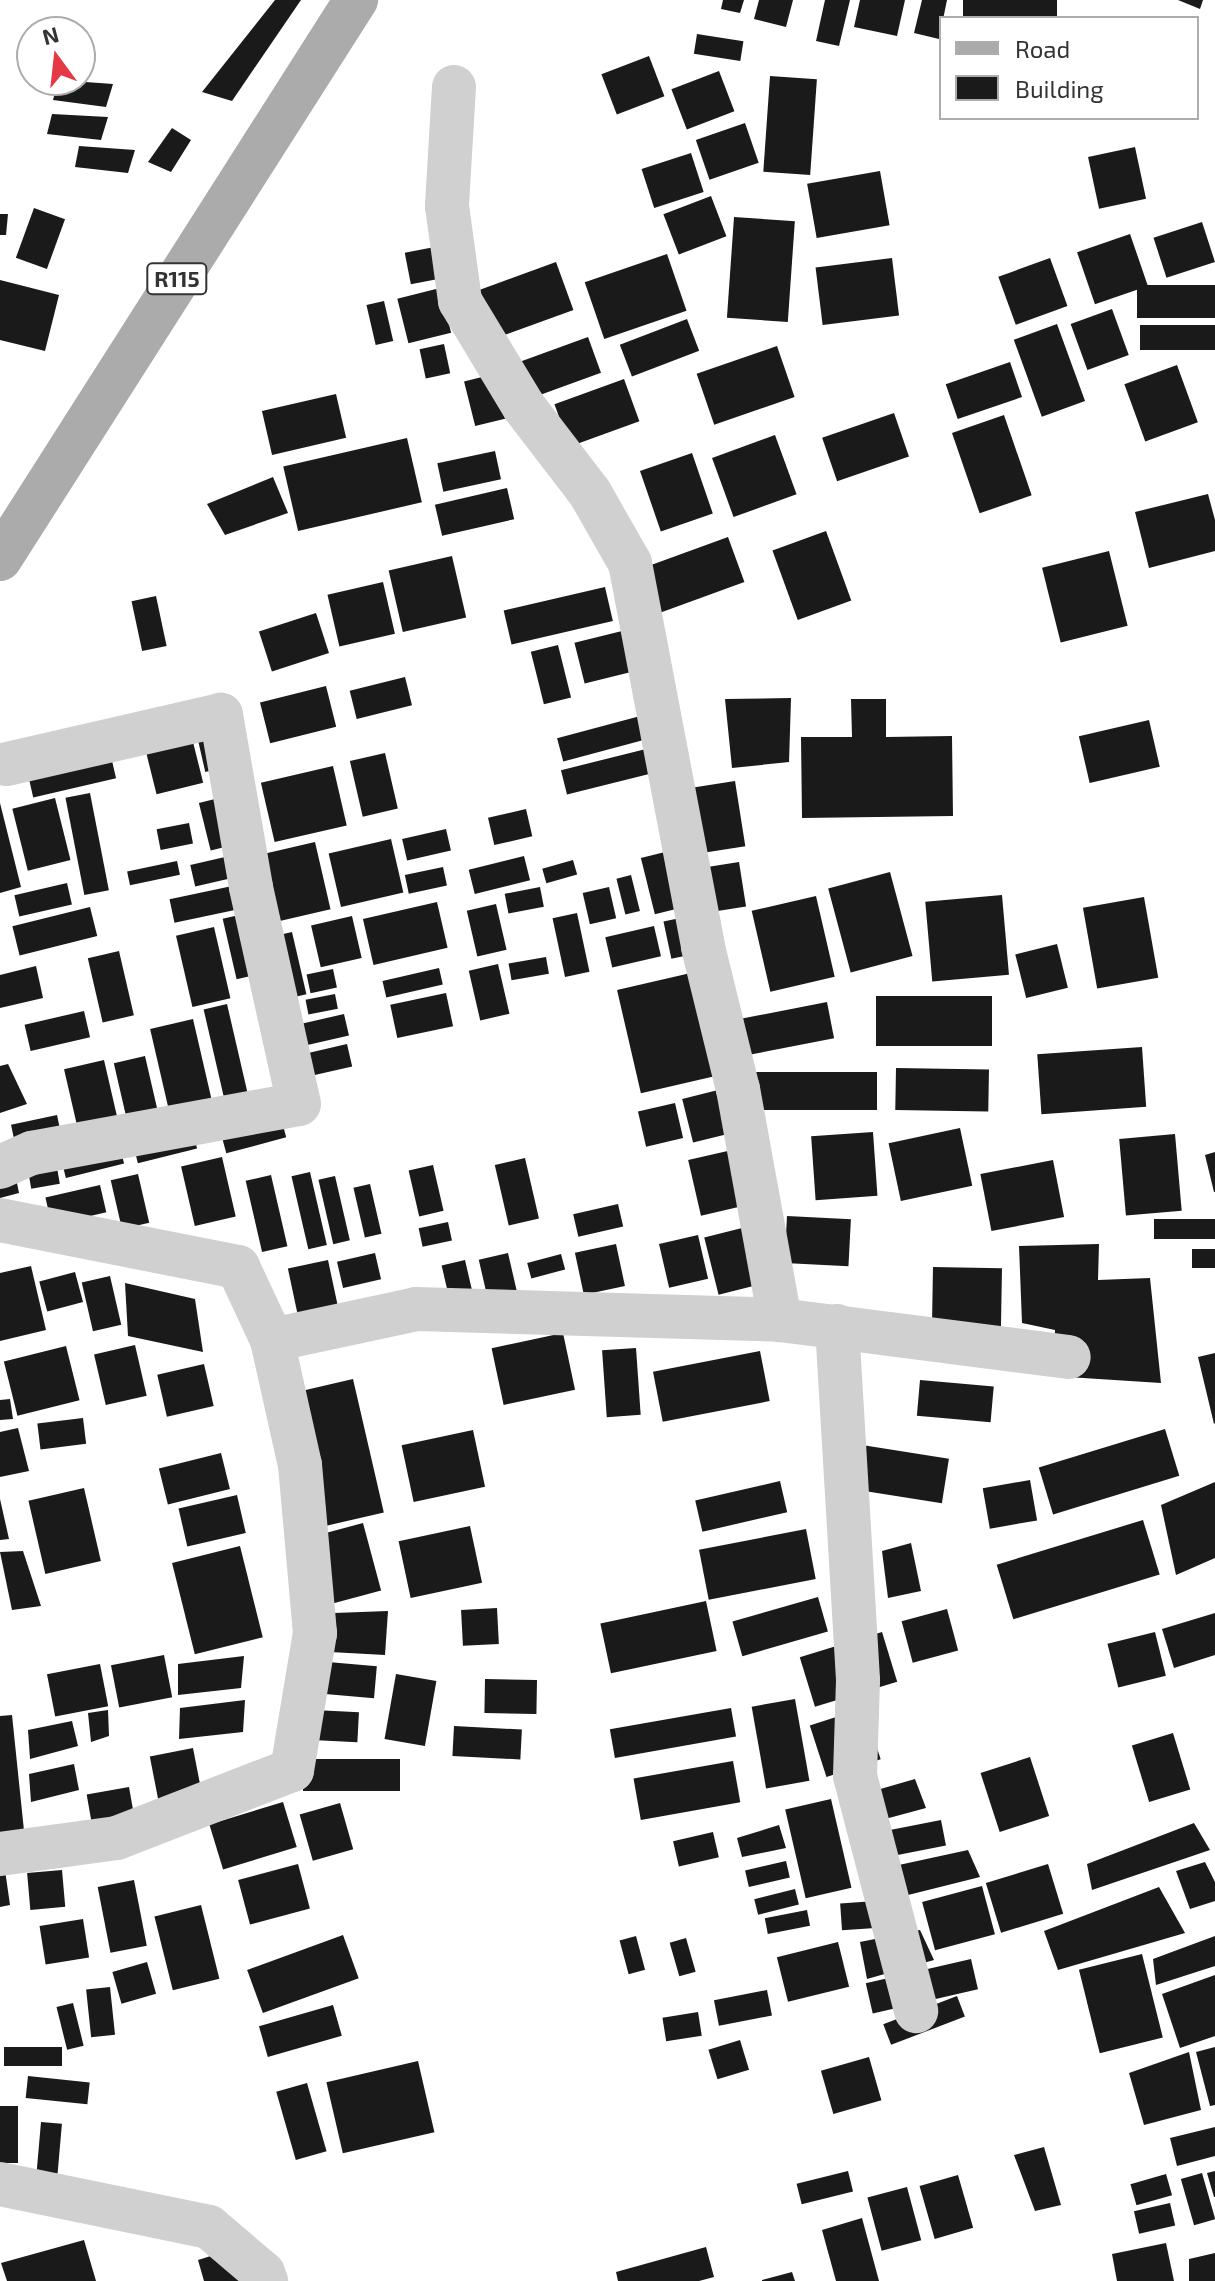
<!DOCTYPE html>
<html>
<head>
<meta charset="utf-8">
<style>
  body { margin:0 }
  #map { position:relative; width:1215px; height:2281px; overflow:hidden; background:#fff; font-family:"Exo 2",sans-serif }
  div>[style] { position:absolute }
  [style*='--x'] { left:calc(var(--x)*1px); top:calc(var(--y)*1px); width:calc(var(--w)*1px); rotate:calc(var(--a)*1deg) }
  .building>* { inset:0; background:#1a1a1a; transform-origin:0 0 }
  .minor>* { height:44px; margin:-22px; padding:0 22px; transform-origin:22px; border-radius:22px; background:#d0d0d0 }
  .major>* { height:44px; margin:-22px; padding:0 22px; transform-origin:22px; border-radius:22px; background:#ababab }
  span { translate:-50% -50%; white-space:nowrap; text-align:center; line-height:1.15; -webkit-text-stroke:8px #fff; paint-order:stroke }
  .shield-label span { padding:2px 6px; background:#fff; border:2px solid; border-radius:6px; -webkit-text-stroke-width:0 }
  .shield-label { font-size:22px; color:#333; font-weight:700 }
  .legend { position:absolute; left:939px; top:16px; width:260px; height:104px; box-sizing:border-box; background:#fff; border:2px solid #adadad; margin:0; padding:10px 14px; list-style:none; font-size:24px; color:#333 }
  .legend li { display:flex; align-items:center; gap:16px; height:40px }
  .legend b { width:40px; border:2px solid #adadad }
  .north { position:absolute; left:16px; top:16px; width:80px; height:80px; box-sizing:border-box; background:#fff; border:2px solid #adadad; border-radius:50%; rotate:345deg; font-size:22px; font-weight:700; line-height:32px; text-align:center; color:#333 }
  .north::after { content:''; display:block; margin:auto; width:28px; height:36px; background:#e63946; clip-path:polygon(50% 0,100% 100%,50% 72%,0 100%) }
</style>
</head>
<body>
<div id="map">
  <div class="building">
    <div style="clip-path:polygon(275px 0,301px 0,232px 101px,202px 92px)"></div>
    <div style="clip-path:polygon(723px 0,744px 0,740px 13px,721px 9px)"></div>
    <div style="clip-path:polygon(759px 0,793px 0,786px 27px,754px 19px)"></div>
    <div style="clip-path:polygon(825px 0,850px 0,839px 46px,816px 41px)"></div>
    <div style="clip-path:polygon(860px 0,905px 0,897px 36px,854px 27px)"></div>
    <div style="clip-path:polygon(922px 0,947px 0,939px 39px,914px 33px)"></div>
    <div style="left:963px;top:0;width:94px;height:18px"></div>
    <div style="clip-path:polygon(1178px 0,1203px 0,1200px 9px)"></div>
    <div style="left:697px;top:34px;width:47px;height:20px;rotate:9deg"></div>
    <div style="left:649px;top:56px;width:43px;height:51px;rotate:69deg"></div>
    <div style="left:719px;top:71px;width:43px;height:51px;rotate:69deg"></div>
    <div style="left:770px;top:76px;width:47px;height:96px;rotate:4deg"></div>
    <div style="clip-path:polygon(58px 80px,113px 84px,106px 107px,53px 100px)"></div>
    <div style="clip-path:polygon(52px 114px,108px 117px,101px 140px,47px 134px)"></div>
    <div style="left:745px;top:123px;width:42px;height:52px;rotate:71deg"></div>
    <div style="clip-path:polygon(172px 128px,191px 140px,171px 172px,148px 162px)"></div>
    <div style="clip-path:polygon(79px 146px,135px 150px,128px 173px,75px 167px)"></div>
    <div style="left:1135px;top:147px;width:53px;height:48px;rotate:78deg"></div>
    <div style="left:691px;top:153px;width:41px;height:52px;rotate:72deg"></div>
    <div style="left:880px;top:171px;width:55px;height:74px;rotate:80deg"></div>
    <div style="left:711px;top:196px;width:43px;height:51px;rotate:69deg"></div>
    <div style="left:34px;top:208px;width:33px;height:53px;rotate:20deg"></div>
    <div style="clip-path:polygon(0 214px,8px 214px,6px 235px,0 235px)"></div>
    <div style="left:734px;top:217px;width:61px;height:101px;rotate:4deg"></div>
    <div style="left:1202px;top:222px;width:42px;height:51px;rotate:72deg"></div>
    <div style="left:1130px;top:234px;width:55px;height:56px;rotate:71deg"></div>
    <div style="left:445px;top:245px;width:32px;height:41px;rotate:79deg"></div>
    <div style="left:667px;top:254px;width:60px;height:87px;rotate:71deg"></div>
    <div style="left:892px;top:258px;width:58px;height:77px;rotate:83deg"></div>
    <div style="left:1050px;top:258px;width:51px;height:55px;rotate:70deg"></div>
    <div style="left:556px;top:262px;width:51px;height:86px;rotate:70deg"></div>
    <div style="clip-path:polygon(0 280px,59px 295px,45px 351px,0 340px)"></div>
    <div style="left:1215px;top:285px;width:33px;height:78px;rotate:90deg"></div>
    <div style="left:440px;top:288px;width:46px;height:44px;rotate:76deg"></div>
    <div style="left:384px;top:301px;width:41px;height:18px;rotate:77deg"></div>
    <div style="left:1112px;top:309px;width:49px;height:44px;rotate:70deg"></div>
    <div style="left:687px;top:319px;width:34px;height:72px;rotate:69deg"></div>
    <div style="left:1057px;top:324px;width:82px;height:46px;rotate:70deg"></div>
    <div style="left:1215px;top:325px;width:25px;height:75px;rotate:90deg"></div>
    <div style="left:588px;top:337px;width:38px;height:71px;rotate:70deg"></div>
    <div style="left:444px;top:344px;width:30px;height:25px;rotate:78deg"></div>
    <div style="left:777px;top:346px;width:54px;height:85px;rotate:71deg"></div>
    <div style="left:1010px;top:362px;width:37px;height:68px;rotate:71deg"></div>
    <div style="left:1177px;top:365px;width:61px;height:56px;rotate:70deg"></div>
    <div style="left:498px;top:373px;width:46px;height:35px;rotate:76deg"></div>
    <div style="left:624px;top:379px;width:45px;height:74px;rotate:70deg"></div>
    <div style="left:336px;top:394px;width:45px;height:76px;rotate:77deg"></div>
    <div style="left:894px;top:413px;width:46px;height:76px;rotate:71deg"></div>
    <div style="left:1004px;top:415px;width:85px;height:55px;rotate:71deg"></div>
    <div style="left:775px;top:435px;width:63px;height:67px;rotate:70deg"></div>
    <div style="left:407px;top:438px;width:66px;height:127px;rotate:77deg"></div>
    <div style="left:495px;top:451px;width:29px;height:59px;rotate:78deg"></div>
    <div style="left:692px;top:453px;width:64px;height:55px;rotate:71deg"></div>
    <div style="clip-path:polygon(273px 477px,288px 513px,225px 535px,207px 504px)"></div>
    <div style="left:507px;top:488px;width:32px;height:74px;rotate:77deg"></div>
    <div style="clip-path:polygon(1208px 494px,1215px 520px,1215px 551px,1149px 568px,1135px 512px)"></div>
    <div style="left:826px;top:531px;width:74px;height:57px;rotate:70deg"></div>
    <div style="left:728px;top:537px;width:48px;height:92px;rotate:70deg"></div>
    <div style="left:1109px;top:551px;width:77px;height:69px;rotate:76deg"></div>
    <div style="left:452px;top:556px;width:63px;height:65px;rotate:77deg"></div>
    <div style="left:383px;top:582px;width:53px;height:57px;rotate:77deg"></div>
    <div style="left:605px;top:587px;width:35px;height:104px;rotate:77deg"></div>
    <div style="left:156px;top:596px;width:51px;height:25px;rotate:78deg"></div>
    <div style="left:316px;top:613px;width:42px;height:60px;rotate:72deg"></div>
    <div style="left:622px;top:631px;width:42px;height:49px;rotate:76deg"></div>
    <div style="left:558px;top:645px;width:54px;height:28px;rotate:76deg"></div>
    <div style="left:405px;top:677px;width:29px;height:57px;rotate:76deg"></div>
    <div style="left:326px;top:686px;width:42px;height:68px;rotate:76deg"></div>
    <div style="clip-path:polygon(791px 698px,789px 762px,732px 768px,725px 699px)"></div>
    <div style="clip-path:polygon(851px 699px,886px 699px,886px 737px,952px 736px,953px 816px,802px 818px,801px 737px,852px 737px)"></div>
    <div style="left:644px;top:715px;width:24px;height:90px;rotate:75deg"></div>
    <div style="left:1149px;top:720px;width:48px;height:72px;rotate:77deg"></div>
    <div style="left:214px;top:734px;width:35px;height:17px;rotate:77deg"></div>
    <div style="left:193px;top:742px;width:42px;height:48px;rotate:76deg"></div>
    <div style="left:658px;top:746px;width:25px;height:100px;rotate:76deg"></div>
    <div style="left:110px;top:752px;width:27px;height:85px;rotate:77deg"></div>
    <div style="left:385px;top:753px;width:57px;height:36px;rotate:77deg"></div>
    <div style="left:333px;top:766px;width:61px;height:74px;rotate:77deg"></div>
    <div style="left:735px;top:781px;width:66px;height:47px;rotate:81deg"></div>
    <div style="left:90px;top:793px;width:99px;height:25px;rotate:79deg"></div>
    <div style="left:227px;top:796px;width:49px;height:29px;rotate:76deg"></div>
    <div style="left:55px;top:798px;width:64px;height:44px;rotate:76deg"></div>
    <div style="clip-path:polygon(0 803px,21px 887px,0 893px)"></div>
    <div style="left:526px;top:809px;width:28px;height:39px;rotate:77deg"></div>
    <div style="left:189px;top:823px;width:21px;height:33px;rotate:79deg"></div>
    <div style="left:446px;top:829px;width:22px;height:45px;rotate:77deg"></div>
    <div style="left:391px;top:839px;width:55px;height:64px;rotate:77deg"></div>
    <div style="left:315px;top:842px;width:69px;height:62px;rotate:77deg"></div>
    <div style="left:669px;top:851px;width:58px;height:29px;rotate:76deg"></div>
    <div style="left:238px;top:854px;width:22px;height:49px;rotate:77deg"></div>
    <div style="left:524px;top:856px;width:25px;height:57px;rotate:76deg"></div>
    <div style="left:573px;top:860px;width:15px;height:32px;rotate:74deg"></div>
    <div style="left:177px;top:861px;width:14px;height:51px;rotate:78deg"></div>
    <div style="left:739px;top:862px;width:45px;height:40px;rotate:81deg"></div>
    <div style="left:443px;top:867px;width:19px;height:39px;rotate:78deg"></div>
    <div style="left:890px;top:872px;width:87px;height:64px;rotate:75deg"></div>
    <div style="left:631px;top:875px;width:37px;height:15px;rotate:76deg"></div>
    <div style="left:67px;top:883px;width:22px;height:54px;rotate:77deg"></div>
    <div style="left:237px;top:885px;width:24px;height:69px;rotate:78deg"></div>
    <div style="left:540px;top:887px;width:20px;height:36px;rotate:79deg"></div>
    <div style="left:609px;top:887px;width:32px;height:27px;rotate:77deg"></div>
    <div style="left:1002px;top:895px;width:80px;height:77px;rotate:85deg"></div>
    <div style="left:816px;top:896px;width:83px;height:66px;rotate:77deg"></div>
    <div style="left:1144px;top:897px;width:82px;height:62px;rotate:80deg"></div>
    <div style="left:437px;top:902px;width:47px;height:76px;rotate:77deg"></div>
    <div style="left:496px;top:904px;width:47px;height:30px;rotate:77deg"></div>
    <div style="left:90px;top:907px;width:30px;height:80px;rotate:76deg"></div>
    <div style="left:248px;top:913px;width:62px;height:26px;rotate:77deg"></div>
    <div style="left:577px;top:913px;width:60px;height:25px;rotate:78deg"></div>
    <div style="left:352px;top:916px;width:43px;height:42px;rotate:77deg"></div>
    <div style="left:685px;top:917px;width:38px;height:22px;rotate:78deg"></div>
    <div style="left:654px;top:926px;width:31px;height:50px;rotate:77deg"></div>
    <div style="left:214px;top:927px;width:73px;height:39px;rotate:77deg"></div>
    <div style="left:292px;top:932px;width:64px;height:22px;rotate:77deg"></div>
    <div style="left:1057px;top:944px;width:45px;height:43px;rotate:76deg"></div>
    <div style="left:119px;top:951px;width:66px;height:32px;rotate:77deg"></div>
    <div style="left:546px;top:957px;width:17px;height:38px;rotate:80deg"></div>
    <div style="left:498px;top:964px;width:51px;height:30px;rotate:77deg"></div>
    <div style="clip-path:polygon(36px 966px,43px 998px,0 1008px,0 975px)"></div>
    <div style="left:439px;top:968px;width:17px;height:58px;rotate:77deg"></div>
    <div style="left:333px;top:969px;width:19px;height:27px;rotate:78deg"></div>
    <div style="left:695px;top:972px;width:106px;height:80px;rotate:77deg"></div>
    <div style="left:446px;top:993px;width:34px;height:57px;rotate:78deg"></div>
    <div style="left:335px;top:994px;width:15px;height:30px;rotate:79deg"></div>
    <div style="left:876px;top:996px;width:116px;height:50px"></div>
    <div style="left:827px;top:1002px;width:37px;height:97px;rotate:79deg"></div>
    <div style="left:227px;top:1004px;width:105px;height:24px;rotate:77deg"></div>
    <div style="left:84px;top:1011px;width:27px;height:61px;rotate:77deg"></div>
    <div style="left:344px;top:1014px;width:22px;height:56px;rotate:77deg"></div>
    <div style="left:193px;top:1019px;width:85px;height:44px;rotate:77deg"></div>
    <div style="left:347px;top:1044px;width:23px;height:52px;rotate:77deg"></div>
    <div style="left:1142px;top:1047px;width:60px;height:105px;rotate:86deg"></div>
    <div style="left:145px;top:1056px;width:66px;height:32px;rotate:77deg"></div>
    <div style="left:104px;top:1060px;width:61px;height:41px;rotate:77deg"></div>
    <div style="clip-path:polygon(8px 1064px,27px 1104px,0 1113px,0 1066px)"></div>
    <div style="left:896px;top:1068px;width:93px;height:42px;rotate:1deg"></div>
    <div style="left:877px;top:1072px;width:38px;height:122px;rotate:90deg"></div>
    <div style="left:722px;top:1089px;width:45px;height:41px;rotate:76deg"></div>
    <div style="left:675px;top:1103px;width:36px;height:38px;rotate:77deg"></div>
    <div style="left:57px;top:1115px;width:24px;height:47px;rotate:78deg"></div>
    <div style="left:281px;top:1118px;width:20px;height:62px;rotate:75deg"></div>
    <div style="left:192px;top:1128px;width:21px;height:61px;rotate:76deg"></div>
    <div style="left:960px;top:1128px;width:59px;height:73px;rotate:78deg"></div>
    <div style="left:873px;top:1132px;width:64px;height:62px;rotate:86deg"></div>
    <div style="left:1175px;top:1134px;width:77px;height:56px;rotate:85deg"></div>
    <div style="left:119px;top:1143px;width:21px;height:60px;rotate:76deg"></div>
    <div style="left:732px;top:1150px;width:57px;height:45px;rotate:77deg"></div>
    <div style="clip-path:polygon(1215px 1152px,1215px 1192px,1214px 1192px,1205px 1155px)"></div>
    <div style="left:222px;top:1157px;width:61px;height:42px;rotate:77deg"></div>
    <div style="left:525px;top:1158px;width:62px;height:31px;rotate:77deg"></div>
    <div style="left:1053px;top:1160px;width:58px;height:74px;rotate:79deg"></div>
    <div style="left:56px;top:1162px;width:22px;height:29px;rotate:80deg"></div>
    <div style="left:433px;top:1165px;width:47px;height:25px;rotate:77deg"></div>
    <div style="left:310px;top:1172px;width:75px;height:19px;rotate:77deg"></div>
    <div style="left:138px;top:1174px;width:50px;height:28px;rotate:77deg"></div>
    <div style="left:271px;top:1175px;width:73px;height:26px;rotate:77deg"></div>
    <div style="left:335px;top:1176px;width:66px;height:17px;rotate:77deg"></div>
    <div style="clip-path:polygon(16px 1178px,19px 1193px,0 1198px,0 1182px)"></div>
    <div style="left:370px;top:1184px;width:51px;height:17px;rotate:77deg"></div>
    <div style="left:100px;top:1185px;width:28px;height:56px;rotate:77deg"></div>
    <div style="left:618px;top:1204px;width:23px;height:46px;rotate:77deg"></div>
    <div style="left:787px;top:1216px;width:64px;height:47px;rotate:3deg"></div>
    <div style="left:1215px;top:1219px;width:20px;height:61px;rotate:90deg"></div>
    <div style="left:448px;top:1222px;width:19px;height:30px;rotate:78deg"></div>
    <div style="left:746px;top:1227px;width:59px;height:43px;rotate:76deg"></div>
    <div style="left:698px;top:1235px;width:45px;height:40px;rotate:77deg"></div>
    <div style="left:616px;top:1244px;width:43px;height:42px;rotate:78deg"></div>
    <div style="clip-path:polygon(1099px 1244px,1098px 1280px,1150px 1278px,1161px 1383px,1052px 1376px,1055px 1330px,1022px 1323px,1019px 1246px)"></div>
    <div style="left:1215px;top:1249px;width:19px;height:23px;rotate:90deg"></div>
    <div style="left:375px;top:1253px;width:27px;height:39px;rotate:77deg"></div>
    <div style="left:508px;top:1253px;width:41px;height:30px;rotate:77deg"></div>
    <div style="left:561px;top:1254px;width:16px;height:35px;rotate:75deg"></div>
    <div style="left:328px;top:1260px;width:52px;height:41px;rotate:78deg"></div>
    <div style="left:465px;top:1260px;width:35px;height:24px;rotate:77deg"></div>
    <div style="clip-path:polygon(31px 1266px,46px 1330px,0 1341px,0 1273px)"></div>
    <div style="left:933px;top:1267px;width:69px;height:80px;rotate:1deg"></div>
    <div style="left:75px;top:1272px;width:31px;height:37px;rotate:75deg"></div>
    <div style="left:110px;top:1276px;width:50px;height:29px;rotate:77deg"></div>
    <div style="clip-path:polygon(125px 1283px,195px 1299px,203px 1352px,128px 1336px)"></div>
    <div style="left:563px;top:1333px;width:58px;height:73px;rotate:78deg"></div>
    <div style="left:135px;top:1345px;width:52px;height:42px;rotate:77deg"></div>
    <div style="left:66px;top:1346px;width:56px;height:64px;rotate:76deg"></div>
    <div style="left:636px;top:1348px;width:67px;height:34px;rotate:86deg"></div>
    <div style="left:760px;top:1351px;width:51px;height:109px;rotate:79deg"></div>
    <div style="clip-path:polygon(1215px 1353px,1215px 1423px,1214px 1424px,1198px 1357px)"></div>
    <div style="left:204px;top:1364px;width:43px;height:48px;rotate:77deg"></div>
    <div style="left:353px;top:1379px;width:137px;height:63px;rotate:77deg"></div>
    <div style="left:920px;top:1380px;width:74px;height:36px;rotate:5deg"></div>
    <div style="clip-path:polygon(10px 1399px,13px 1419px,0 1420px,0 1400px)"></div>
    <div style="left:83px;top:1418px;width:26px;height:46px;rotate:83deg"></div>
    <div style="clip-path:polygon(18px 1428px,29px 1471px,0 1477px,0 1432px)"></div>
    <div style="left:1165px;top:1429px;width:49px;height:132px;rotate:73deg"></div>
    <div style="left:473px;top:1430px;width:58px;height:73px;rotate:78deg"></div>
    <div style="left:862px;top:1445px;width:88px;height:45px;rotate:9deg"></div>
    <div style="left:221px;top:1453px;width:37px;height:64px;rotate:76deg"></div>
    <div style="left:1030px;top:1480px;width:41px;height:48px;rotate:80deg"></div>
    <div style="left:780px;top:1481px;width:32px;height:87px;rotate:77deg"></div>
    <div style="clip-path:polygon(1215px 1482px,1215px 1558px,1176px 1575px,1161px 1505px)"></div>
    <div style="left:84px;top:1488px;width:75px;height:57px;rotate:77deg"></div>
    <div style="left:237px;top:1495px;width:39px;height:60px;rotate:77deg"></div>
    <div style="clip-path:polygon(0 1499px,9px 1539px,0 1540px)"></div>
    <div style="left:1143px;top:1520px;width:57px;height:153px;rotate:73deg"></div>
    <div style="left:363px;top:1523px;width:70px;height:54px;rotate:75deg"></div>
    <div style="left:470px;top:1526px;width:58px;height:73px;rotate:78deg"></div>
    <div style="left:806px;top:1529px;width:51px;height:109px;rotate:79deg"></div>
    <div style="clip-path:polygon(911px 1543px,921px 1591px,888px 1598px,882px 1551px)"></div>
    <div style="left:240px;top:1546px;width:94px;height:70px;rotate:76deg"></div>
    <div style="clip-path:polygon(23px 1551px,41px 1606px,12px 1610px,0 1552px)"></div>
    <div style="left:818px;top:1597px;width:36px;height:89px;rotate:74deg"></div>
    <div style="left:706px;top:1601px;width:51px;height:108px;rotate:78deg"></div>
    <div style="left:497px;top:1608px;width:36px;height:36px;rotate:87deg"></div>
    <div style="left:947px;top:1609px;width:43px;height:47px;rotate:75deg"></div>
    <div style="clip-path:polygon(388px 1611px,385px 1655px,330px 1652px,334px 1613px)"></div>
    <div style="clip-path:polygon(1215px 1613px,1215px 1655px,1174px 1668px,1162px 1629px)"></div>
    <div style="left:882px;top:1632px;width:52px;height:86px;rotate:73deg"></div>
    <div style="left:1155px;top:1632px;width:45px;height:49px;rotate:76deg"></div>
    <div style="left:164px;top:1655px;width:43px;height:54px;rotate:79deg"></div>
    <div style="clip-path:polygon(244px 1656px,241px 1688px,178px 1695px,178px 1664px)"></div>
    <div style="left:328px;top:1662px;width:49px;height:32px;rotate:5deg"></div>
    <div style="left:100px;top:1664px;width:43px;height:54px;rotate:79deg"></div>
    <div style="left:396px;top:1674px;width:41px;height:66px;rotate:10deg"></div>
    <div style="left:485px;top:1679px;width:52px;height:34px;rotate:1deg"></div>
    <div style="left:795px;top:1699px;width:83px;height:44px;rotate:80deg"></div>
    <div style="clip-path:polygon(245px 1700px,243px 1732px,179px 1739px,180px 1708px)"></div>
    <div style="left:731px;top:1708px;width:29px;height:123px;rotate:80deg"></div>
    <div style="left:864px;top:1708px;width:54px;height:57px;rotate:72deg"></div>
    <div style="clip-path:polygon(108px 1710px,109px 1736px,91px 1742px,88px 1713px)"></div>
    <div style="left:314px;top:1710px;width:45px;height:30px;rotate:3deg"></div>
    <div style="clip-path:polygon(12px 1715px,26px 1850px,0 1853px,0 1716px)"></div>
    <div style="clip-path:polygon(72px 1721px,78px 1746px,30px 1759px,28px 1730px)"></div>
    <div style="left:454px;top:1726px;width:68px;height:30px;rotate:3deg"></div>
    <div style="left:1173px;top:1733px;width:59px;height:43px;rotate:73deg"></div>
    <div style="left:193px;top:1748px;width:56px;height:44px;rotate:79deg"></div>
    <div style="left:1030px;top:1757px;width:62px;height:52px;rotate:72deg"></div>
    <div style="left:303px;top:1759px;width:97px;height:32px"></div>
    <div style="left:733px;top:1761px;width:42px;height:101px;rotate:80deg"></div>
    <div style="clip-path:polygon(74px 1764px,79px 1790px,31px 1802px,29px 1774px)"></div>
    <div style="clip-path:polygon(915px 1779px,926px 1808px,874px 1822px,870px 1792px)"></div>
    <div style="left:129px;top:1787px;width:28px;height:43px;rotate:80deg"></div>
    <div style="left:831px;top:1799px;width:91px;height:47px;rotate:77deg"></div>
    <div style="left:283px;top:1802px;width:47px;height:77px;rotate:73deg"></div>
    <div style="left:340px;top:1803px;width:48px;height:42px;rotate:74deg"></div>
    <div style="left:941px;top:1820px;width:26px;height:61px;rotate:79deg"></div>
    <div style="clip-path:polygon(1194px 1823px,1210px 1850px,1092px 1890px,1087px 1864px)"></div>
    <div style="clip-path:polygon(779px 1825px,786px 1848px,742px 1857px,737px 1838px)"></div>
    <div style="left:713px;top:1832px;width:26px;height:41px;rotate:77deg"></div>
    <div style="clip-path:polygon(968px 1850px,980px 1877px,888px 1900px,885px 1868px)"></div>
    <div style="left:786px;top:1861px;width:17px;height:42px;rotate:77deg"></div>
    <div style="clip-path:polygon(1205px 1862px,1215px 1882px,1215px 1901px,1190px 1909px,1176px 1871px)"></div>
    <div style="left:298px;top:1864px;width:46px;height:62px;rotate:75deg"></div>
    <div style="left:1048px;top:1864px;width:52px;height:65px;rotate:73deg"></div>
    <div style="clip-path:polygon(0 1870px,5px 1870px,10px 1905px,0 1907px)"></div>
    <div style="left:62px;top:1870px;width:37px;height:35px;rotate:85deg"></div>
    <div style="left:134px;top:1880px;width:67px;height:37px;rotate:79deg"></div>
    <div style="left:982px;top:1886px;width:50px;height:62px;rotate:75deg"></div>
    <div style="clip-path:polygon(1159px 1887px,1185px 1933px,1058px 1970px,1044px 1931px)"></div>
    <div style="left:795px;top:1889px;width:16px;height:42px;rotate:76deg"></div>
    <div style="left:903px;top:1899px;width:27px;height:63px;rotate:86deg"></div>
    <div style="left:201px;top:1905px;width:76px;height:48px;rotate:76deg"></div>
    <div style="left:807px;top:1910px;width:16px;height:43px;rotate:79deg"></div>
    <div style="left:83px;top:1919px;width:39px;height:44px;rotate:81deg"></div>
    <div style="clip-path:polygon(920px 1930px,934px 1960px,867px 1979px,860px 1942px)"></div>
    <div style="left:343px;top:1935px;width:46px;height:102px;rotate:70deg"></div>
    <div style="left:636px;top:1936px;width:35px;height:17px;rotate:75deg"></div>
    <div style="clip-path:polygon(1215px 1936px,1215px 1966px,1156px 1985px,1153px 1959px)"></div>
    <div style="left:686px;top:1938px;width:35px;height:17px;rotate:74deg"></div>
    <div style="left:838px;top:1942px;width:46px;height:63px;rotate:76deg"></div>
    <div style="left:1142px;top:1954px;width:86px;height:65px;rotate:76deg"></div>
    <div style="left:971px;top:1959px;width:31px;height:108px;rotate:77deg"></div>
    <div style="left:147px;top:1962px;width:33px;height:36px;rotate:74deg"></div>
    <div style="clip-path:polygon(1215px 1975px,1215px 2036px,1180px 2048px,1162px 1994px)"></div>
    <div style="left:110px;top:1987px;width:48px;height:24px;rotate:84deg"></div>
    <div style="left:767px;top:1990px;width:26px;height:54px;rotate:79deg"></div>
    <div style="left:957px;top:1996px;width:22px;height:79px;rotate:69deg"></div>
    <div style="left:73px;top:2003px;width:44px;height:17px;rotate:76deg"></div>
    <div style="left:333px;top:2005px;width:32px;height:77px;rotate:74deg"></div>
    <div style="left:698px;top:2012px;width:24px;height:36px;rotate:81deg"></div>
    <div style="left:740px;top:2040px;width:31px;height:33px;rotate:73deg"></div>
    <div style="left:62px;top:2047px;width:19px;height:58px;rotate:90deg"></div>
    <div style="clip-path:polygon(1215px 2047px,1215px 2105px,1210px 2106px,1196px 2052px)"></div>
    <div style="clip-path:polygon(1189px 2052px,1201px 2110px,1144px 2125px,1129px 2073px)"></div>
    <div style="left:869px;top:2057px;width:45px;height:50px;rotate:74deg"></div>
    <div style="left:418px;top:2061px;width:73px;height:94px;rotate:77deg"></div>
    <div style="left:28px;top:2076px;width:62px;height:22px;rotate:6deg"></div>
    <div style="left:307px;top:2083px;width:71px;height:32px;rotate:74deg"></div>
    <div style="left:0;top:2106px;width:18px;height:57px"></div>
    <div style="left:41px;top:2122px;width:21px;height:50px;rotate:5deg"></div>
    <div style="clip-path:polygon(1215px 2127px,1215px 2156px,1177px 2166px,1170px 2138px)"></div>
    <div style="clip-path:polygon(1044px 2147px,1061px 2205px,1035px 2211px,1014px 2155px)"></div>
    <div style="left:848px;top:2171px;width:21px;height:53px;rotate:76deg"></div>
    <div style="clip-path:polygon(1215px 2171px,1215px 2197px,1214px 2197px,1207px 2173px)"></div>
    <div style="left:1202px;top:2173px;width:48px;height:22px;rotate:74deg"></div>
    <div style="left:1166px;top:2174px;width:22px;height:37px;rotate:74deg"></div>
    <div style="left:958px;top:2175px;width:55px;height:40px;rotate:74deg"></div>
    <div style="left:907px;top:2187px;width:55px;height:41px;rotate:75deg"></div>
    <div style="left:1170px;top:2203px;width:23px;height:37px;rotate:77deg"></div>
    <div style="clip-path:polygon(862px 2218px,879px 2281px,836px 2281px,822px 2230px)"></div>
    <div style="clip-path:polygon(84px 2240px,96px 2281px,7px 2281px,1px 2263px)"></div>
    <div style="clip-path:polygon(258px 2241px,270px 2281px,204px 2281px,198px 2260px)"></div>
    <div style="clip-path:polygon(1166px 2243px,1174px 2281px,1117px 2281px,1112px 2254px)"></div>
    <div style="clip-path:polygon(706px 2247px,714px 2277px,699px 2281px,618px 2281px,616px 2272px)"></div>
    <div style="clip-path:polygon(1215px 2253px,1215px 2281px,1189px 2281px,1189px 2259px)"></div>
    <div style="clip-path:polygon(792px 2272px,795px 2281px,762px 2281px,762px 2280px)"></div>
  </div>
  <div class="minor">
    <div style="--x:454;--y:87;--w:119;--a:93.4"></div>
    <div style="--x:447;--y:206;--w:96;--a:82.2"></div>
    <div style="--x:460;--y:301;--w:124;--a:58.9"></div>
    <div style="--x:524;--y:407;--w:108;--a:52.5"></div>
    <div style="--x:590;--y:493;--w:81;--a:60.3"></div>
    <div style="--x:630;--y:563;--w:391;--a:79.2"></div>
    <div style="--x:703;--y:947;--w:146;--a:76.2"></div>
    <div style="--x:738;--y:1089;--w:235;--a:79.7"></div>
    <div style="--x:0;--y:1167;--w:35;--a:-24"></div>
    <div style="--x:32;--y:1153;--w:271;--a:-10.4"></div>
    <div style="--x:299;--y:1104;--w:222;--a:-102.5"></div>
    <div style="--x:251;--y:887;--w:175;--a:-99.9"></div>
    <div style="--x:221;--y:715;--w:220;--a:167.1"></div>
    <div style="--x:0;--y:1220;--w:243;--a:11.2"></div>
    <div style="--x:238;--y:1267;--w:81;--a:65"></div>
    <div style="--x:272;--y:1340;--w:128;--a:77.4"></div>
    <div style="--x:300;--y:1465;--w:169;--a:84.9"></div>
    <div style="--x:315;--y:1633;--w:139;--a:99.5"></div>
    <div style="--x:292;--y:1770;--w:188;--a:158.8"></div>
    <div style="--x:117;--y:1838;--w:118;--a:172.2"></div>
    <div style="--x:837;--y:1326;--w:355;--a:86.6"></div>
    <div style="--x:858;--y:1680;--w:96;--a:91.8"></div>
    <div style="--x:855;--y:1776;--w:243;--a:75.4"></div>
    <div style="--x:272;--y:1340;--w:147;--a:-12.1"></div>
    <div style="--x:416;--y:1309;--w:364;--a:1.7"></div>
    <div style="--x:780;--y:1320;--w:291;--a:7.3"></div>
    <div style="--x:0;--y:2184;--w:213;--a:11.6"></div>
    <div style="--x:209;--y:2227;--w:71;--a:40.4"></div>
    <div style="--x:263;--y:2273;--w:9;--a:69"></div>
  </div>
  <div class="major">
    <div style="--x:0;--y:559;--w:663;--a:-57.51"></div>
  </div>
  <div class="shield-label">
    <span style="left:177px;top:279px">R115</span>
  </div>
  <ul class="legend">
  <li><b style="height:10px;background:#ababab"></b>Road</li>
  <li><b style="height:22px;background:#1a1a1a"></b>Building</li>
  </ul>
  <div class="north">N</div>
</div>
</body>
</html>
